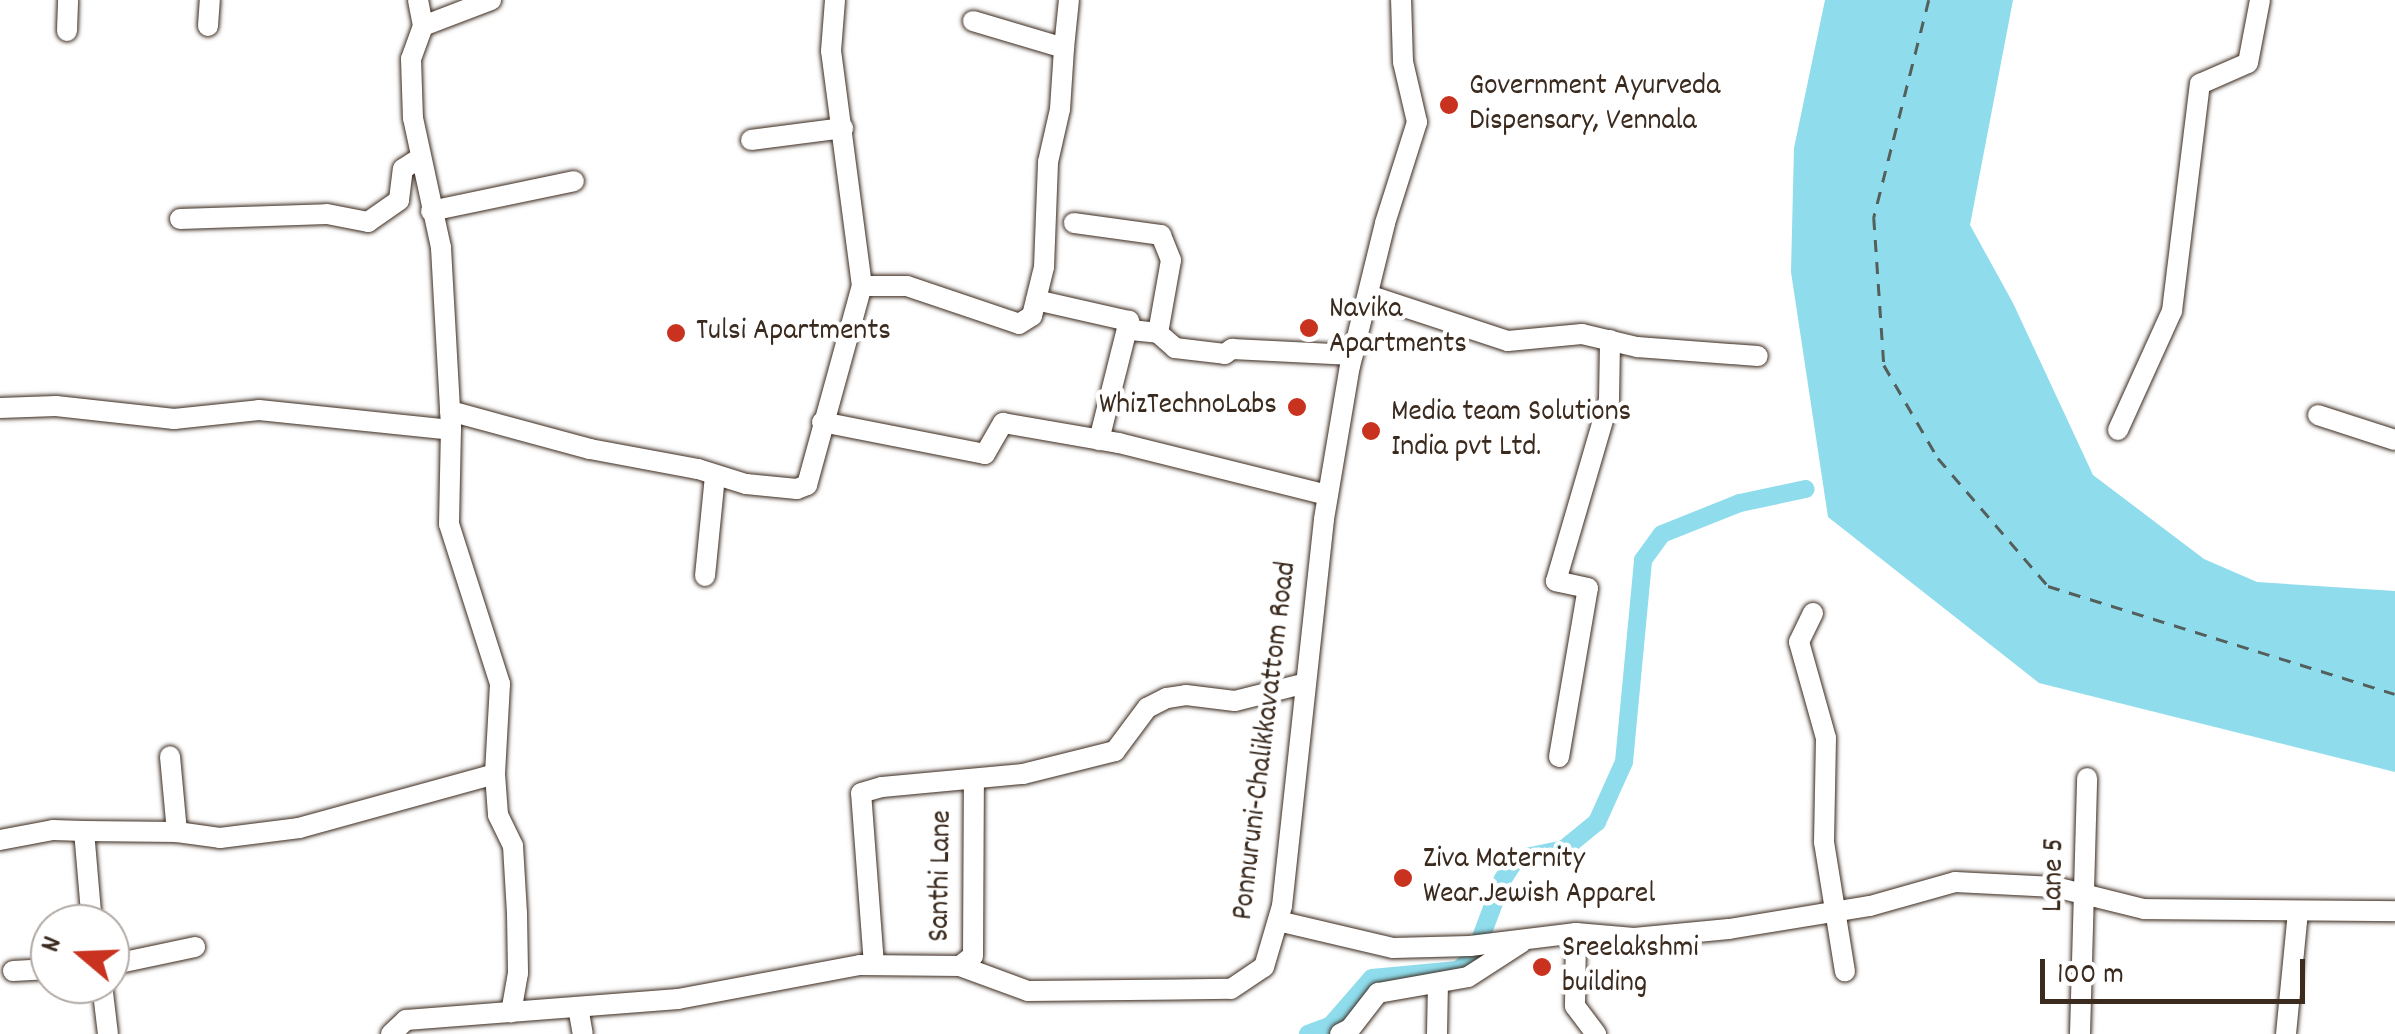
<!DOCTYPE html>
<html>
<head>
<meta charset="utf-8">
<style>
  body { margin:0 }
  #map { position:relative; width:2395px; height:1034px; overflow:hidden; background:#fff; font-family:Dekko,sans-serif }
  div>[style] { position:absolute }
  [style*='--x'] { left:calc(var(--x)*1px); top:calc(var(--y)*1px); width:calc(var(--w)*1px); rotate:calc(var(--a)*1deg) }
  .water>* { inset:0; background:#8edcec }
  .canal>* { height:18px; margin:-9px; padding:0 9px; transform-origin:9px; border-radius:9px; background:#8edcec }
  .ferry>* { height:2.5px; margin-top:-1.25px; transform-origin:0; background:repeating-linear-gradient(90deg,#545f5c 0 12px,transparent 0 22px) }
  .roads { filter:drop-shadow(0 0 2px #3b2a1e) drop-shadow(0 0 2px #3b2a1e) }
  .minor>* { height:20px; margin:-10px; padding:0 10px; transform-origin:10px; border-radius:10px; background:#fff }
  .dots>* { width:28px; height:28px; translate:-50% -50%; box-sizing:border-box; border:5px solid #fff; border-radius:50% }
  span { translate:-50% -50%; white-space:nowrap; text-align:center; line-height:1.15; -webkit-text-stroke:9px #fff; paint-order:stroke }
  .poi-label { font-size:30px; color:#3b2a1e }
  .left { translate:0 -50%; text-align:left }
  .right { translate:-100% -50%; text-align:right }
  .street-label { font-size:30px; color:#3b2a1e }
  .north { position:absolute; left:30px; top:904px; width:100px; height:100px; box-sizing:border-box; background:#fff; border:2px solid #b1aaa5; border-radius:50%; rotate:289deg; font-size:28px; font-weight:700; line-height:40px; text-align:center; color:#3b2a1e }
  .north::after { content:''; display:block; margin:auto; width:35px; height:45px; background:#c8321e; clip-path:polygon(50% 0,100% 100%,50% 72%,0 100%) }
  .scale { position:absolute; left:2040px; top:959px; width:265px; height:45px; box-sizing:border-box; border:5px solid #3b2a1e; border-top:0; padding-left:12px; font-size:30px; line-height:35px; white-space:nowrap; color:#3b2a1e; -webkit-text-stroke:8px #fff; paint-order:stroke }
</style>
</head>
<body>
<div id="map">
  <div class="water">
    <div style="clip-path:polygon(1825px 0,2013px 0,1970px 225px,2013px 303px,2093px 475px,2204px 559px,2257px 582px,2395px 591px,2395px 772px,2039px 683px,1828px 517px,1791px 272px,1794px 148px)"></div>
  </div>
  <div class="canal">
    <div style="--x:1308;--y:1034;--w:25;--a:-21"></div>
    <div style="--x:1331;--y:1025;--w:62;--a:-48.9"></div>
    <div style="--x:1372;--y:978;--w:86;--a:-5.3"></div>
    <div style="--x:1458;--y:970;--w:21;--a:-41"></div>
    <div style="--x:1474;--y:956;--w:82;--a:-69.4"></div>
    <div style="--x:1503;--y:879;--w:24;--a:-57"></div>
    <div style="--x:1516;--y:859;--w:49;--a:-11.8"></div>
    <div style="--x:1564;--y:849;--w:43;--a:-39.3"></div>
    <div style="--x:1597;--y:822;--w:66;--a:-65.8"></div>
    <div style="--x:1624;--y:762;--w:203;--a:-84.6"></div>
    <div style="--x:1643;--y:560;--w:32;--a:-54"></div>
    <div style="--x:1662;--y:534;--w:84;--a:-21.7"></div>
    <div style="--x:1740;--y:503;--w:67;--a:-12"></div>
  </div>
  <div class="ferry">
    <div style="--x:1929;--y:0;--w:225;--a:104.2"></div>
    <div style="--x:1874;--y:218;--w:147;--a:86.1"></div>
    <div style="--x:1884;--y:365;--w:108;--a:59.9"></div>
    <div style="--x:1938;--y:458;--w:169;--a:49.3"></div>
    <div style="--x:2048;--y:586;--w:363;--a:17.3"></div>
  </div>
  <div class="roads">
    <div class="minor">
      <div style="--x:418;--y:0;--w:26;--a:79"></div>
      <div style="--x:423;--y:26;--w:73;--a:-20.9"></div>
      <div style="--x:208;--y:26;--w:26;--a:-86"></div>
      <div style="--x:423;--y:26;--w:35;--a:110"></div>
      <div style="--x:411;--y:59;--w:59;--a:88.1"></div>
      <div style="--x:413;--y:118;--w:133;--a:77.8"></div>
      <div style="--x:441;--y:248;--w:180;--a:86.8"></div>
      <div style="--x:451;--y:428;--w:96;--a:91.2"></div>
      <div style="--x:449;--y:524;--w:168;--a:72.3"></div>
      <div style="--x:500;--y:684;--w:90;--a:93.2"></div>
      <div style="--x:495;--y:774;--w:41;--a:85.8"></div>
      <div style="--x:498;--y:815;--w:34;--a:64"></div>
      <div style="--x:513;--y:846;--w:68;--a:86.6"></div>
      <div style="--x:517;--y:914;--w:59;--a:89"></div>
      <div style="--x:518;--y:973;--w:40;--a:100"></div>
      <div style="--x:67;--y:31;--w:31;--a:-88"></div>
      <div style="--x:1064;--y:48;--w:48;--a:-84.1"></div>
      <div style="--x:751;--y:140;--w:93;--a:-7.4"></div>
      <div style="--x:431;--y:211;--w:146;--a:-11.8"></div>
      <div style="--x:180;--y:219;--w:147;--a:-1.9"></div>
      <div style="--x:327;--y:214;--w:42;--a:11"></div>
      <div style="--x:368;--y:222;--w:38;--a:-35"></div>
      <div style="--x:399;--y:200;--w:31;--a:-83"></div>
      <div style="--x:403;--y:169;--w:20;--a:-33"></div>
      <div style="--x:862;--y:286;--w:45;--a:0"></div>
      <div style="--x:907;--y:286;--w:118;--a:18.7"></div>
      <div style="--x:1019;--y:324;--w:15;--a:-32"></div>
      <div style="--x:1032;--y:316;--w:50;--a:-76.2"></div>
      <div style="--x:1044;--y:267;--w:105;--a:-87.8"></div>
      <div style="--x:1048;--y:162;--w:54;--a:-77.2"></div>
      <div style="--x:1060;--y:109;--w:61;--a:-86.2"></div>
      <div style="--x:1064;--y:48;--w:95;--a:-163.5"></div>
      <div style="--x:1368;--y:295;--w:147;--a:18.2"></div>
      <div style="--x:1508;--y:341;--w:74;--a:-5.4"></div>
      <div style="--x:1582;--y:334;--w:57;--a:13.3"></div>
      <div style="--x:1637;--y:347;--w:121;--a:4.3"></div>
      <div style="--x:1036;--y:300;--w:95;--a:12.7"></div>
      <div style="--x:1129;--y:321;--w:9;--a:77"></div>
      <div style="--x:1131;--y:330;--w:27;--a:6"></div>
      <div style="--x:1158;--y:333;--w:74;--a:-79.9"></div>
      <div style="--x:1171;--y:260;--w:27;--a:-112"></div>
      <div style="--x:1161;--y:235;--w:88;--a:-172.1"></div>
      <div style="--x:1158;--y:333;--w:23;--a:41"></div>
      <div style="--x:1175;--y:348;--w:50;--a:6.8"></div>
      <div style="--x:1225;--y:354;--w:9;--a:-36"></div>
      <div style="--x:1232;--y:349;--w:121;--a:2.8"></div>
      <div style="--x:0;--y:408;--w:56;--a:-2"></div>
      <div style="--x:56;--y:406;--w:119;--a:6.3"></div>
      <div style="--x:174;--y:419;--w:85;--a:-6"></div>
      <div style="--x:259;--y:410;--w:193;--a:5.9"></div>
      <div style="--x:450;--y:411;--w:145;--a:15.2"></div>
      <div style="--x:590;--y:449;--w:110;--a:10.5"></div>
      <div style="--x:698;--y:469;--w:50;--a:17.4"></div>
      <div style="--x:746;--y:484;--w:51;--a:5.6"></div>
      <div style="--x:797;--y:489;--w:11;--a:-22"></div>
      <div style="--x:807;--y:485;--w:206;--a:-74.6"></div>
      <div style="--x:862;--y:286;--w:237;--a:-97.5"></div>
      <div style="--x:831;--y:51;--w:51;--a:-85.5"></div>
      <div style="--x:2318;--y:415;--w:81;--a:18"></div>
      <div style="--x:822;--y:422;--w:166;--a:11.1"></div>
      <div style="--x:985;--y:454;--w:36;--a:-60"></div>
      <div style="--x:1003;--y:423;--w:118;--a:9.8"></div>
      <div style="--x:1119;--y:443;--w:215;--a:14"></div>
      <div style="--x:2118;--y:430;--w:131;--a:-65.6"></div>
      <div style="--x:2172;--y:311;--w:229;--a:-83"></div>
      <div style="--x:2200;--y:84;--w:52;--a:-23.6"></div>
      <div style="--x:2248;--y:63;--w:64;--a:-79.2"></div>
      <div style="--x:1099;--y:440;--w:123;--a:-75.9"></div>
      <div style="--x:705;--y:576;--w:101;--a:-84.3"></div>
      <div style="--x:1813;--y:613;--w:32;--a:116"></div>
      <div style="--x:1799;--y:642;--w:100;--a:74.3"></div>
      <div style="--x:1826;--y:738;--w:104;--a:91.1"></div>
      <div style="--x:1824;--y:842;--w:131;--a:80.8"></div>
      <div style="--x:1559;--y:757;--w:171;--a:-80.3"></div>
      <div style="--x:1588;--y:588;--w:33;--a:-168"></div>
      <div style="--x:1556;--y:581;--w:189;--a:-73.7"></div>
      <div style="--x:1609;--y:400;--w:60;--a:-89"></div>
      <div style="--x:177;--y:832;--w:43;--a:7.9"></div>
      <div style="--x:220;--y:838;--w:80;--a:-7.2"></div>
      <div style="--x:299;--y:828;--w:203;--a:-15.4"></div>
      <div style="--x:0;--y:840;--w:54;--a:-10.7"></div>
      <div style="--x:53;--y:830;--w:31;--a:2"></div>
      <div style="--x:1278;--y:921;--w:118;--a:13.2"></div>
      <div style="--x:1393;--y:948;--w:77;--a:-1.5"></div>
      <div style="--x:1470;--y:946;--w:107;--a:-7"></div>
      <div style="--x:1576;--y:933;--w:73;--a:90.8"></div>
      <div style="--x:1575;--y:1006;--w:35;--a:53"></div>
      <div style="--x:92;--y:924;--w:93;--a:-94.9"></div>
      <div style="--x:84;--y:831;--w:93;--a:0.6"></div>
      <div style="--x:177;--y:832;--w:76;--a:-95.3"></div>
      <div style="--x:1576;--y:933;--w:58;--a:4.9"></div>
      <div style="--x:1634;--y:938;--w:95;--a:-5.4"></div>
      <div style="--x:1729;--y:929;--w:143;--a:-9.3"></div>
      <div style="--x:1870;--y:906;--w:88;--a:-15.8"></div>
      <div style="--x:1955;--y:882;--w:100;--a:2.9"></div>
      <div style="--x:2055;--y:887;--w:92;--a:13.9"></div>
      <div style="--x:2144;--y:909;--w:251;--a:0.5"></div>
      <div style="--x:110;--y:965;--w:87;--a:-12"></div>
      <div style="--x:874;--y:965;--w:172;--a:-94.3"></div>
      <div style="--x:861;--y:793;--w:22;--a:-16"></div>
      <div style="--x:882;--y:787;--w:142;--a:-5.3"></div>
      <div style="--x:1023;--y:774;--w:95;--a:-14"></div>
      <div style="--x:1115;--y:751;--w:54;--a:-53.3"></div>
      <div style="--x:1147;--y:708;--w:22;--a:-27"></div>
      <div style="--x:1167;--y:698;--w:19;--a:-9"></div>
      <div style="--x:1186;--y:695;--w:49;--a:7"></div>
      <div style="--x:1235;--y:701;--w:73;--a:-14.2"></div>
      <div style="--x:960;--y:966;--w:16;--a:-38"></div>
      <div style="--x:973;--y:956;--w:176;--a:-89.7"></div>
      <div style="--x:13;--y:971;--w:37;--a:-3"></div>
      <div style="--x:102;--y:984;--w:50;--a:83.2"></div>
      <div style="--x:578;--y:1007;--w:27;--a:80"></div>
      <div style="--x:391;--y:1034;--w:21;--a:-43"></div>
      <div style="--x:406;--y:1020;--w:273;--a:-4.4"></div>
      <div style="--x:678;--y:999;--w:185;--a:-10.6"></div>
      <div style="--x:860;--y:965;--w:100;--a:0.6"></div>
      <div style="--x:960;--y:966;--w:72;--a:20.2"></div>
      <div style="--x:1028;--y:991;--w:203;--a:-0.6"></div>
      <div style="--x:1231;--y:989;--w:40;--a:-34"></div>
      <div style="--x:1264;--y:967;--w:64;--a:-73.6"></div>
      <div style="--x:1282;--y:906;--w:389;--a:-83.8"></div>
      <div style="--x:1324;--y:519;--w:155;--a:-80.4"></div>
      <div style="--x:1350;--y:366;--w:147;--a:-76.2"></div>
      <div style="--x:1385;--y:223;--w:106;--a:-72.4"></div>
      <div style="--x:1417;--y:122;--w:62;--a:-103.1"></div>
      <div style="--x:1403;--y:62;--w:62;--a:-91.8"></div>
      <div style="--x:1340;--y:1034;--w:11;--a:-27"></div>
      <div style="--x:1350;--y:1029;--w:46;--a:-52.1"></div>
      <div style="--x:1378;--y:993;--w:91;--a:-10.1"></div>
      <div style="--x:1468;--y:977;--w:64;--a:-32.9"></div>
      <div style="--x:1437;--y:1034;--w:50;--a:-88.9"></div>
      <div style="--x:2080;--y:1034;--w:256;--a:-88.4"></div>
      <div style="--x:2286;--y:1034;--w:123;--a:-84.4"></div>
    </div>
  </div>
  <div class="dots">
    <div style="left:1449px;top:105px;background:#c8321e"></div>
    <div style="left:1309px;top:328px;background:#c8321e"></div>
    <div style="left:676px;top:333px;background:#c8321e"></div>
    <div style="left:1297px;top:407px;background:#c8321e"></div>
    <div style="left:1371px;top:431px;background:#c8321e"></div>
    <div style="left:1403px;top:878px;background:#c8321e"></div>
    <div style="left:1542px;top:967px;background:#c8321e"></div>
  </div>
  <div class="poi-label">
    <span class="left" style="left:1469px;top:105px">Government Ayurveda<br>Dispensary, Vennala</span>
    <span class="left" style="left:1329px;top:328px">Navika<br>Apartments</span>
    <span class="left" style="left:696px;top:333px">Tulsi Apartments</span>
    <span class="right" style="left:1277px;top:407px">WhizTechnoLabs</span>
    <span class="left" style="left:1391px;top:431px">Media team Solutions<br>India pvt Ltd.</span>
    <span class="left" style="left:1423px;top:878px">Ziva Maternity<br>Wear.Jewish Apparel</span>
    <span class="left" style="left:1562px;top:967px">Sreelakshmi<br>building</span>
  </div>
  <div class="street-label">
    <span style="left:1267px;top:741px;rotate:-83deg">Ponnuruni-Chalikkavattom Road</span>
    <span style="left:2056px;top:875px;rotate:-89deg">Lane 5</span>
    <span style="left:943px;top:876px;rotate:-89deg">Santhi Lane</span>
  </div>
  <div class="north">N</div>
  <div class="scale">100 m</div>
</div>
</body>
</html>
